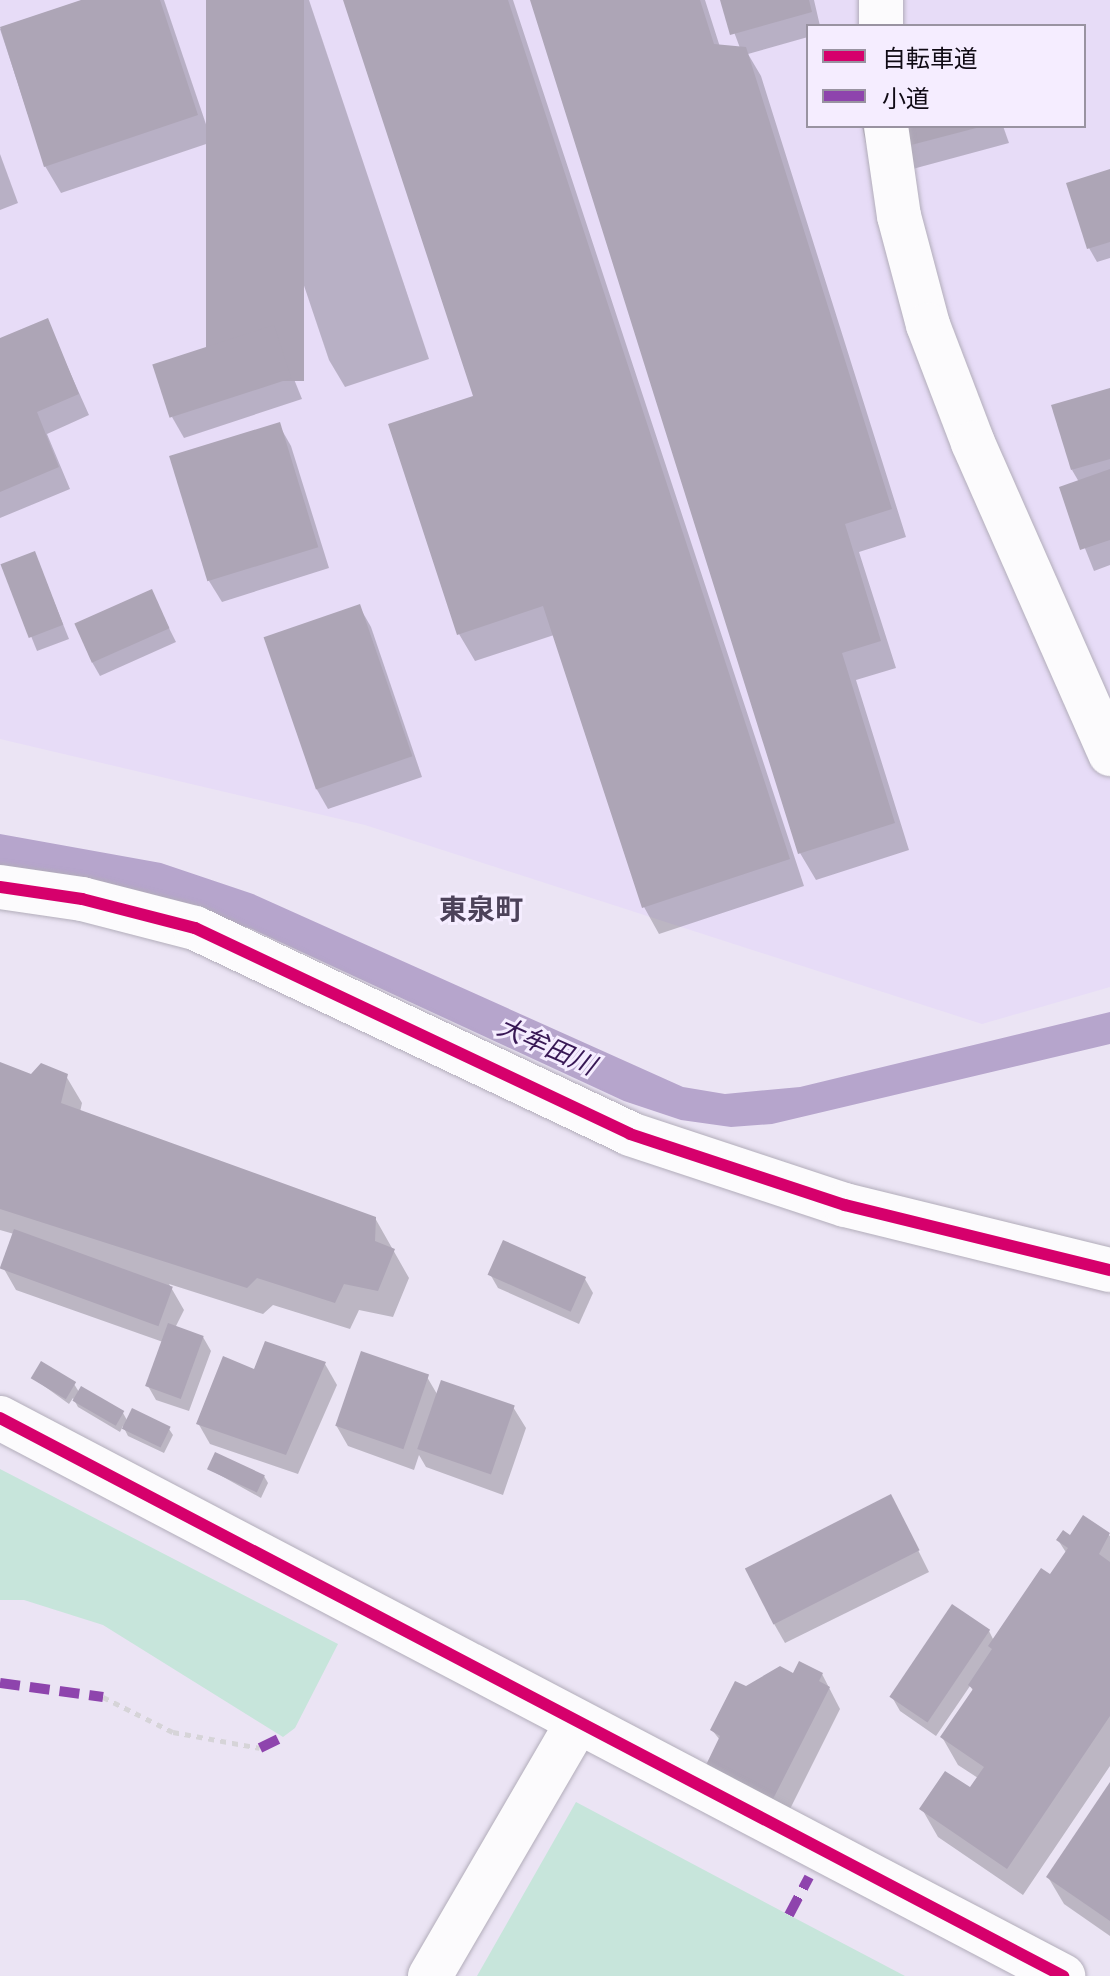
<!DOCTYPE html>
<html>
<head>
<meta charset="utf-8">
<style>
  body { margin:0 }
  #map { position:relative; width:1110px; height:1976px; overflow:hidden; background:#ebe4f4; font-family:Barlow,"Noto Sans JP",sans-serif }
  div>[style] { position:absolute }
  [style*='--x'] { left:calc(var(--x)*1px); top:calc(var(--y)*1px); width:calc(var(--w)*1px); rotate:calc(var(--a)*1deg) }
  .built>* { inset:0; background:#e7dcf7 }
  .green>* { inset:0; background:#c7e5db }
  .water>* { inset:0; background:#b6a5cc }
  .shadow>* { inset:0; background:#0003 }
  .building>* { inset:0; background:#ada5b6; transform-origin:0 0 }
  .path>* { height:5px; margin-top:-2.5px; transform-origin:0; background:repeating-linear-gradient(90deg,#d6d4d8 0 6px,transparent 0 12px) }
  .roads { filter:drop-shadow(0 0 2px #b2adba) drop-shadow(0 0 2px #b2adba) }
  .minor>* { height:44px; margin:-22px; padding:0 22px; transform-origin:22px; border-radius:22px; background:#fcfbfd }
  .quiet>* { height:10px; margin-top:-5px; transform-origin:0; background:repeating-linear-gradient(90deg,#8e44ad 0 20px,transparent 0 30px) }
  .cycleway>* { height:12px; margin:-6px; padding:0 6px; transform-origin:6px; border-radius:6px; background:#d6006c }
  span { translate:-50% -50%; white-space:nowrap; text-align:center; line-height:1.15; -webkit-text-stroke:6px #f5edff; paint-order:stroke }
  .water-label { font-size:26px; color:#381855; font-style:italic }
  .quarter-label { font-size:28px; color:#4c4259; font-weight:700 }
  .legend { position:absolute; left:806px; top:24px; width:280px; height:104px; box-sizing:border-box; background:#f5edff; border:2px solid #9993a1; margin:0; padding:10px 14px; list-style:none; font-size:24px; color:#100b15 }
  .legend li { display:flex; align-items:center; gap:16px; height:40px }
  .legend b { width:40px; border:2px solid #9993a1 }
</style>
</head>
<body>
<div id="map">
  <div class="built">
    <div style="clip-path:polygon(evenodd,0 0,1110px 0,1110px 987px,982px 1024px,365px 825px,0 739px,0 0,808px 26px,1084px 26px,1084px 126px,808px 126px,808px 26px)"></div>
  </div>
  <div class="green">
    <div style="clip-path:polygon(0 1469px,338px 1644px,295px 1728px,283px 1737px,103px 1625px,24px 1600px,0 1600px)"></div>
    <div style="clip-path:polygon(576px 1802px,789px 1915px,905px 1976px,477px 1976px)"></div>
  </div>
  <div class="water">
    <div style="clip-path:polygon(0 834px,161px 863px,253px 894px,683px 1087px,725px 1094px,800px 1087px,1110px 1012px,1110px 1044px,772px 1124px,731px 1127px,681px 1120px,624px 1101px,252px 929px,154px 896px,0 867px)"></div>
  </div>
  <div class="shadow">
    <div style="clip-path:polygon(87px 0,164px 0,212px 142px,61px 193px,45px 166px,0 29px)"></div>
    <div style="clip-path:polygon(208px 0,309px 0,429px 359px,345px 387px,329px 360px)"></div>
    <div style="clip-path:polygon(345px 0,513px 0,804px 886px,659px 934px,644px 907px,554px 635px,475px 661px,459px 634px,390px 426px,475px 397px)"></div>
    <div style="clip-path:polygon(532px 0,705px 0,720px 47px,740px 48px,722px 0,814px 0,820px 26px,808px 26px,808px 37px,748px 54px,761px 76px,906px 537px,859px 552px,896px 668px,856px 680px,909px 850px,816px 880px,800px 853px)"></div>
    <div style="clip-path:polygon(864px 126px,1003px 126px,1009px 143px,883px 177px)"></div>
    <div style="clip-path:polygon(0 154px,18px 203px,0 210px)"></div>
    <div style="clip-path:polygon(1110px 171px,1110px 258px,1097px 262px,1089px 248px)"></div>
    <div style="clip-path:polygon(47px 321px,89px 415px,47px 434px,70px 489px,0 518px,0 340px)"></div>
    <div style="clip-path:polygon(273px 327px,302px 399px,184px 438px,172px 417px)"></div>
    <div style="clip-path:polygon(1110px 390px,1110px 565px,1094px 571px,1061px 488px,1079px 482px,1072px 470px)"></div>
    <div style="clip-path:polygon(279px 425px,291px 446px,329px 568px,222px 602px,209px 581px)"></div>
    <div style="clip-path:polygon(2px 564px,40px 567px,69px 639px,37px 651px)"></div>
    <div style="clip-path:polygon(151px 592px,176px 642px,100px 676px,92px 662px)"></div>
    <div style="clip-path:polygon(359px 606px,371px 627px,422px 777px,328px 809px,316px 788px)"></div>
    <div style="clip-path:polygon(0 1064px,31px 1077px,66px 1076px,82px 1103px,80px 1112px,375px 1218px,409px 1278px,393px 1317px,359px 1310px,350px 1329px,273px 1305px,263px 1314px,169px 1284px,184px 1310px,175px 1328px,203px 1337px,211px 1351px,189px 1411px,156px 1400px,148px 1386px,163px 1342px,16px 1290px,4px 1269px,14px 1234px,0 1230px)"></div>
    <div style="clip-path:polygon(490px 1274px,585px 1279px,593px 1293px,579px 1324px,498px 1288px)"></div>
    <div style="clip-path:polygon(325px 1364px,337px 1385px,298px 1474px,210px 1444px,198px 1423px)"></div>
    <div style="clip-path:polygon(427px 1377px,437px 1394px,513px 1407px,526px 1428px,503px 1495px,426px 1467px,419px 1455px,414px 1470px,348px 1446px,336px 1425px)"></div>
    <div style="clip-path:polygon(33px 1378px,74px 1384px,79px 1392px,123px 1413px,128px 1422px,169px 1429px,173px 1435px,164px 1453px,128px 1436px,123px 1426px,120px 1432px,78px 1407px,73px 1398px,69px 1404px)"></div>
    <div style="clip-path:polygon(209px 1469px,264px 1476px,268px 1483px,261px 1498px)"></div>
    <div style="clip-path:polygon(1084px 1517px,1110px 1536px,1110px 1766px,1023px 1895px,938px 1837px,922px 1809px,970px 1790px,978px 1778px,958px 1765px,942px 1737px,974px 1692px,970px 1686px,936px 1736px,900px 1711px,892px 1697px,989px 1631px,994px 1641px,1051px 1577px,1067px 1554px,1058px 1540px,1070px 1538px)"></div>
    <div style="clip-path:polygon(902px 1518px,929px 1572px,785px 1643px,773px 1622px)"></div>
    <div style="clip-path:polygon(822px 1674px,840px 1709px,784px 1821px,712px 1730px,746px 1689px,794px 1675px)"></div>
    <div style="clip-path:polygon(1110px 1786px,1110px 1936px,1064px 1904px,1048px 1877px)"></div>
  </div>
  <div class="building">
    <div style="clip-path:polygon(81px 0,160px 0,198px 115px,44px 167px,0 27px)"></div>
    <div style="left:206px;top:0;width:98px;height:381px"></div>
    <div style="clip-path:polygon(343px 0,508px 0,790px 859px,642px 908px,543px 606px,457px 635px,388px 424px,473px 396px)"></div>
    <div style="clip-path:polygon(530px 0,700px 0,714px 44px,746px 47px,892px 509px,845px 524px,881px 641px,842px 653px,895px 823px,798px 854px)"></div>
    <div style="clip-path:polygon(720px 0,809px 0,812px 12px,730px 35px)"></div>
    <div style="clip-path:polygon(862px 126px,980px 126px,980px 127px,869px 156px)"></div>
    <div style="clip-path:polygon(1110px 169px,1110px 242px,1087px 249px,1066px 183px)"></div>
    <div style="clip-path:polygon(48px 318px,79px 394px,37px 412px,59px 467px,0 492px,0 338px)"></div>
    <div style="left:274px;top:325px;width:56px;height:128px;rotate:72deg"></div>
    <div style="clip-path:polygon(1110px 388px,1110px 459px,1071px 470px,1051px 405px)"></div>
    <div style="left:280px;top:422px;width:131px;height:116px;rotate:73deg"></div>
    <div style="clip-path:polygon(1110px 469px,1110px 540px,1080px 550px,1059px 487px)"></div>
    <div style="left:35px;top:551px;width:79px;height:37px;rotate:69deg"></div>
    <div style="left:152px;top:589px;width:43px;height:85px;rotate:66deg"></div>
    <div style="left:360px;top:604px;width:161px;height:102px;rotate:71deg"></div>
    <div style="clip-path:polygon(0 1062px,31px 1074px,41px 1063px,68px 1074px,61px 1103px,376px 1217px,375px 1241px,395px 1249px,378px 1291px,344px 1284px,335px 1303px,257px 1278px,247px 1288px,0 1209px)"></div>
    <div style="left:14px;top:1229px;width:169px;height:42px;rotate:20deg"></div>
    <div style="left:503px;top:1240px;width:91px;height:38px;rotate:24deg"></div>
    <div style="left:168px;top:1323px;width:38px;height:67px;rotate:20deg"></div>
    <div style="clip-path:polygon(265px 1341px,326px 1362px,286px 1455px,196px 1424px,223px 1356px,254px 1369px)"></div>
    <div style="left:361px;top:1351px;width:72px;height:79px;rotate:19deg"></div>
    <div style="left:41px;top:1361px;width:41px;height:20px;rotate:31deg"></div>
    <div style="left:441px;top:1380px;width:78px;height:73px;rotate:19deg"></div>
    <div style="left:81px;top:1386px;width:50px;height:17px;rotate:30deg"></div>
    <div style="left:132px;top:1408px;width:43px;height:23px;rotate:26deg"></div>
    <div style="left:215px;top:1452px;width:55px;height:19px;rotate:25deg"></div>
    <div style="left:891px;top:1494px;width:63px;height:164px;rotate:63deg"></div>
    <div style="clip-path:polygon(1083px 1515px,1110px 1533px,1099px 1554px,1110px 1562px,1110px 1716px,1007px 1869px,919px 1809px,945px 1771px,970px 1787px,984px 1767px,940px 1737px,973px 1689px,968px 1685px,992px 1649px,988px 1646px,1041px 1568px,1050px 1574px,1068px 1548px,1056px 1540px,1063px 1530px,1070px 1535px)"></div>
    <div style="left:952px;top:1604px;width:46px;height:112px;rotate:34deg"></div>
    <div style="clip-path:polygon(799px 1661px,823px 1673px,819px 1681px,830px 1687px,772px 1801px,705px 1767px,720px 1736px,710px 1730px,735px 1681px,746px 1686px,780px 1666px,793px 1673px)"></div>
    <div style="clip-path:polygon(1110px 1782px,1110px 1921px,1046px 1877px)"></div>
  </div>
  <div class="path">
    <div style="--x:103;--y:1697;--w:78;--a:26.6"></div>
    <div style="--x:173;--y:1732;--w:88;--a:10.4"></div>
  </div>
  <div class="roads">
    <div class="minor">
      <div style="--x:881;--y:0;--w:26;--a:90"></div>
      <div style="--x:886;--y:126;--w:91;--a:81.8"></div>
      <div style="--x:899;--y:216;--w:113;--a:75.1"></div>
      <div style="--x:928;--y:325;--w:126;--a:69.1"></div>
      <div style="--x:973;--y:443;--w:340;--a:66.2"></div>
      <div style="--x:0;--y:887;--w:83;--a:8.3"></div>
      <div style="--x:82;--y:899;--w:117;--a:14.4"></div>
      <div style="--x:195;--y:928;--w:481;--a:25.3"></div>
      <div style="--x:630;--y:1134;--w:226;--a:18.3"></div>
      <div style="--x:845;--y:1205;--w:273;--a:13.8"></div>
      <div style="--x:0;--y:1418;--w:1201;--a:27.7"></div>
      <div style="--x:430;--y:1976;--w:294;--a:-59.8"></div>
    </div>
  </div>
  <div class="quiet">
    <div style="--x:0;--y:1683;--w:104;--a:7.7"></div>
    <div style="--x:260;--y:1748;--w:25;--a:-26"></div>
    <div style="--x:789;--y:1915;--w:43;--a:-62.2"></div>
  </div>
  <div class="cycleway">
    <div style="--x:0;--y:887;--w:83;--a:8.3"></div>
    <div style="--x:82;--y:899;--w:117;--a:14.4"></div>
    <div style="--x:195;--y:928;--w:481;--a:25.3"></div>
    <div style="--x:630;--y:1134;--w:226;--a:18.3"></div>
    <div style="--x:845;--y:1205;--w:273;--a:13.8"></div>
    <div style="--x:0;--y:1418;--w:1201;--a:27.7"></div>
  </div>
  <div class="water-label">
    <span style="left:547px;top:1045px;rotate:24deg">大牟田川</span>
  </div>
  <div class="quarter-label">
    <span style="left:481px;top:908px">東泉町</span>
  </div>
  <ul class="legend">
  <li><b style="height:10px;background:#d6006c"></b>自転車道</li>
  <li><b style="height:10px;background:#8e44ad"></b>小道</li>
  </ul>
</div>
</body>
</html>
